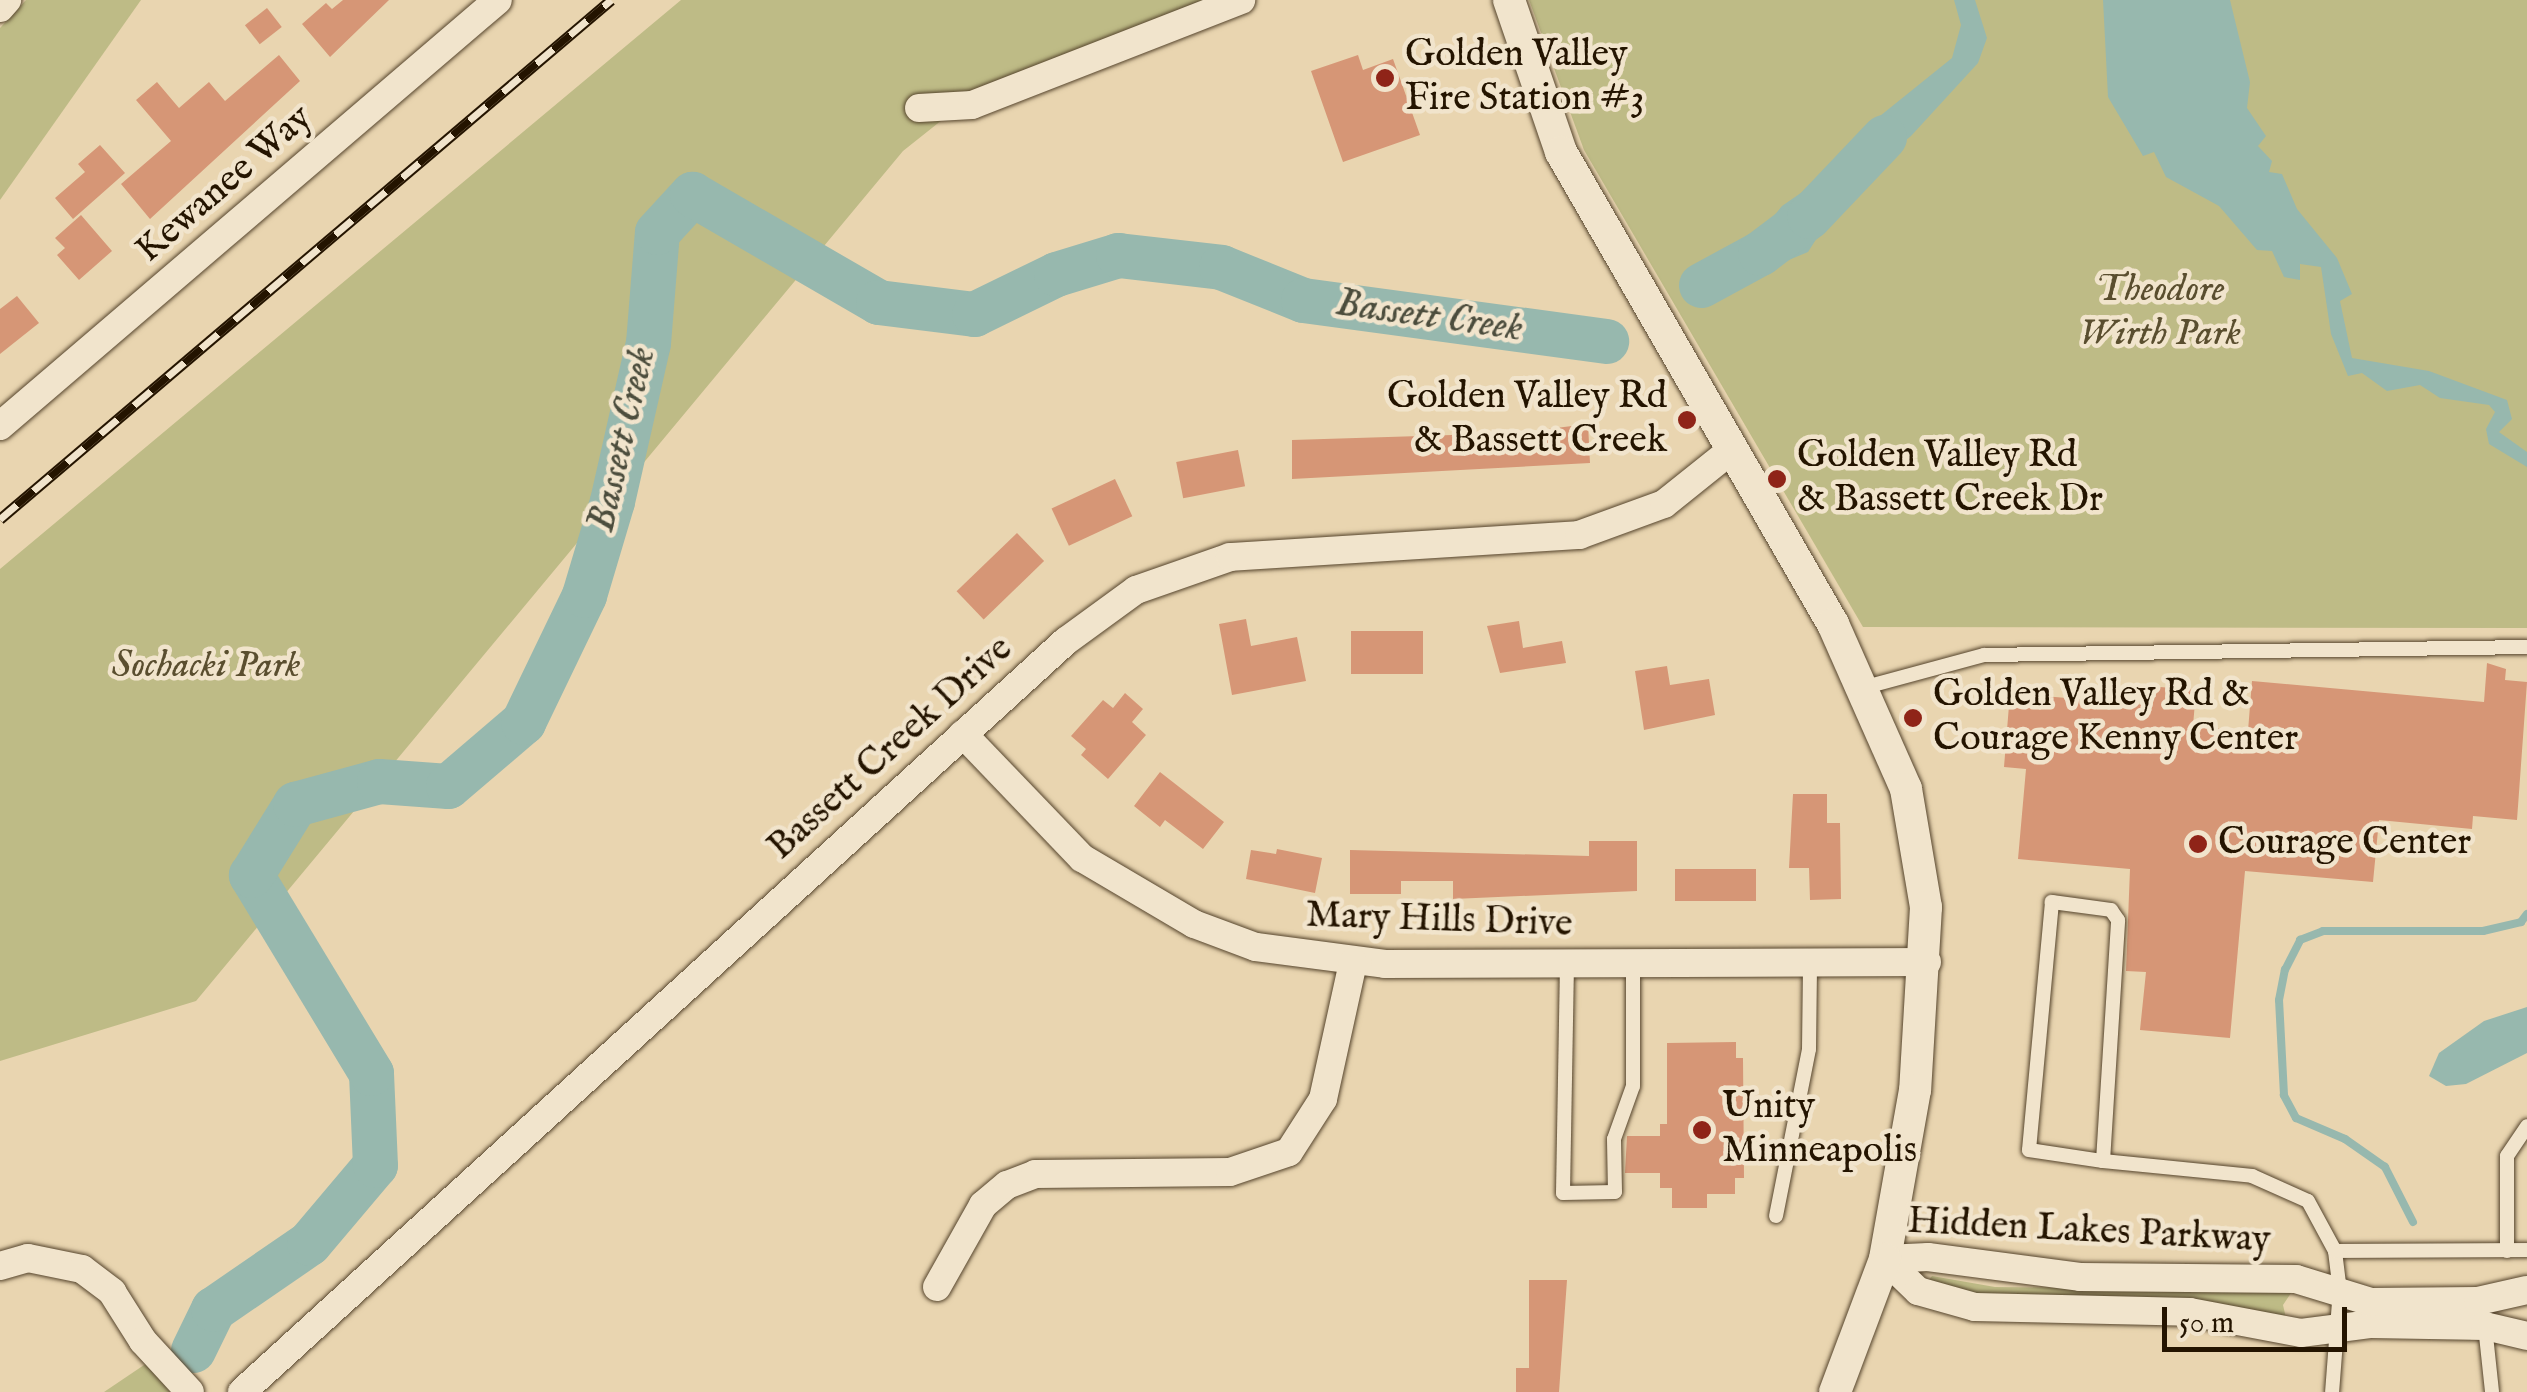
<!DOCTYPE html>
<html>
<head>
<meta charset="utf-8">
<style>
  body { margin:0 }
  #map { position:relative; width:2527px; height:1392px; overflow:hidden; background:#e9d5b0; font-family:"IM FELL English",serif }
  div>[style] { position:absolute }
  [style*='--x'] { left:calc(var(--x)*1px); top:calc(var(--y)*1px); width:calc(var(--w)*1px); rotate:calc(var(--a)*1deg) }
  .green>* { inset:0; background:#bebb86 }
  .water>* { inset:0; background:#97b8ae }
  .stream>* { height:8px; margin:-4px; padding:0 4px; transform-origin:4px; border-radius:4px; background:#97b8ae }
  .river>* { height:45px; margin:-22.5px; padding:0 22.5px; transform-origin:22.5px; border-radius:22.5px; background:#97b8ae }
  .building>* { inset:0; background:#d69676; transform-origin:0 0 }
  .roads { filter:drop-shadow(0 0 2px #55442c) drop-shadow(0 0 2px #55442c) }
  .service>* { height:14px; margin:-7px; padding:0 7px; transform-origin:7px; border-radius:7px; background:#f1e4cc }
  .minor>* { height:28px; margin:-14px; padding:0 14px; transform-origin:14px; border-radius:14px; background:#f1e4cc }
  .tertiary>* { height:32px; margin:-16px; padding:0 16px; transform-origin:16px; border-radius:16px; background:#f1e4cc }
  .rail>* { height:11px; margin-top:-5.5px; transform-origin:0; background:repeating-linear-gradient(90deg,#f1e4cc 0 22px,#241400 0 44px); box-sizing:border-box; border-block:2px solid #241400 }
  .dots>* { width:28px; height:28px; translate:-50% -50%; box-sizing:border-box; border:5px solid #f1e4cc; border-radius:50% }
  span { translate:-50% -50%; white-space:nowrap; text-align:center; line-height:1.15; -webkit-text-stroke:9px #f1e4cc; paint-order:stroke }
  .poi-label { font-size:38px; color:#241400 }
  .left { translate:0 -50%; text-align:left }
  .right { translate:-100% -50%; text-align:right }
  .street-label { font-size:38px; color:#241400 }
  .park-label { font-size:38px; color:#5a4e2f; font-style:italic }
  .water-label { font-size:40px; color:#4c4d3d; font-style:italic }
  .scale { position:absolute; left:2162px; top:1307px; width:185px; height:45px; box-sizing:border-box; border:5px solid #241400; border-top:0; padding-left:12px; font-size:30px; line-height:35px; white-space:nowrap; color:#241400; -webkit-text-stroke:8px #f1e4cc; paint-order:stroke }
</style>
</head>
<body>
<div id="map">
  <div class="green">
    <div style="clip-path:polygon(26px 0,141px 0,0 200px,0 28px)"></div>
    <div style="clip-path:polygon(681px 0,1218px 0,981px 89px,903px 151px,196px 1001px,0 1061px,0 569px)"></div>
    <div style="clip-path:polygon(1529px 0,2527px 0,2527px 628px,1863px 627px,1584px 150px)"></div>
    <div style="clip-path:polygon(1932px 1276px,1995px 1287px,2293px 1290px,2283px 1305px,2286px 1318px,1992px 1302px,1928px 1281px)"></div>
    <div style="clip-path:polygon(147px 1363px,170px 1392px,104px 1392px)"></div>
  </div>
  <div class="water">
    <div style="clip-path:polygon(1954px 0,1975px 0,1987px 38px,1978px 63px,1911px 136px,1849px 186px,1838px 174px,1861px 151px,1875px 120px,1952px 58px,1961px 25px)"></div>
    <div style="clip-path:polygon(2103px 0,2230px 0,2250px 82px,2247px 108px,2266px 136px,2258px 146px,2272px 161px,2269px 172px,2282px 174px,2297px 209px,2337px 258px,2352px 294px,2340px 301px,2352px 358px,2429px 371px,2507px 400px,2512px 419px,2499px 432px,2527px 452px,2527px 467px,2489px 444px,2486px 429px,2495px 412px,2489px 405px,2440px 398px,2420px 385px,2387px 391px,2362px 373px,2348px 376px,2331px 334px,2321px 267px,2300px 264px,2300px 280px,2284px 277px,2272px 251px,2257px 250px,2219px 206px,2166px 177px,2154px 152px,2143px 156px,2108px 97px)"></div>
    <div style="clip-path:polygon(1824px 177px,1843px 197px,1808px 252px,1707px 294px,1695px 277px,1753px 241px,1782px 206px)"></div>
    <div style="clip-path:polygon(2527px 1007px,2527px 1053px,2466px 1084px,2446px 1086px,2429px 1076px,2439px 1053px,2484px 1021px)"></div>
  </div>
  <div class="stream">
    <div style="--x:2413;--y:1222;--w:62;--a:-117"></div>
    <div style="--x:2385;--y:1167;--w:49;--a:-145"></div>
    <div style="--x:2345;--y:1139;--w:53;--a:-156.8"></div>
    <div style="--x:2296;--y:1118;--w:26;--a:-118"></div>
    <div style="--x:2284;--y:1095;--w:95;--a:-93"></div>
    <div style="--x:2279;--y:1000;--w:31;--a:-79"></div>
    <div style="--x:2285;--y:970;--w:34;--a:-63"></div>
    <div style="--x:2300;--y:940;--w:25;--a:-21"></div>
    <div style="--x:2323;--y:931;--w:160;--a:0"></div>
    <div style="--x:2483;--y:931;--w:39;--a:-13"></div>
    <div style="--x:2521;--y:922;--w:10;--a:-53"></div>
  </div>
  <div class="river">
    <div style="--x:1701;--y:285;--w:67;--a:-28.5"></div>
    <div style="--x:1760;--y:253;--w:61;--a:-37.1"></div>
    <div style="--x:1809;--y:216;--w:109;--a:-46.5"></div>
    <div style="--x:193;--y:1350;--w:46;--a:-64"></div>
    <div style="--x:213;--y:1309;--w:116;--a:-34.5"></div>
    <div style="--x:309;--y:1243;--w:102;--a:-49.8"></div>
    <div style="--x:375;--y:1165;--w:92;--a:-92.5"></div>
    <div style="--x:371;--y:1073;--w:232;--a:-121.2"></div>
    <div style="--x:251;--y:875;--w:84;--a:-58.2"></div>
    <div style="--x:295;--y:804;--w:87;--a:-15.3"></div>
    <div style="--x:379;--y:781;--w:69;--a:4.1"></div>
    <div style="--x:448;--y:786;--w:99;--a:-40.5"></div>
    <div style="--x:523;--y:722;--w:141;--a:-64.3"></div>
    <div style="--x:584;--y:595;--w:98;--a:-73.4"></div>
    <div style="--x:612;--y:501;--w:162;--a:-77.2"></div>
    <div style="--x:648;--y:343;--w:111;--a:-85.4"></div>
    <div style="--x:657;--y:232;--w:52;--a:-47.4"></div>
    <div style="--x:692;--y:194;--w:215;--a:30.1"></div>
    <div style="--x:878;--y:302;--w:97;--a:7.1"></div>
    <div style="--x:974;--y:314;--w:91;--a:-26"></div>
    <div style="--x:1056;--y:274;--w:65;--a:-17"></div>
    <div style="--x:1118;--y:255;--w:104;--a:6.6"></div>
    <div style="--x:1221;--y:267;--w:88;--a:21.9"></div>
    <div style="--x:1303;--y:300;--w:306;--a:7.7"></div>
  </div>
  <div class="building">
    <div style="clip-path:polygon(343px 0,389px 0,330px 57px,302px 24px,326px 3px,332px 9px)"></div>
    <div style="left:267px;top:8px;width:24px;height:28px;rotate:52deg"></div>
    <div style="clip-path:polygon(279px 55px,300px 81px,150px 219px,121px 184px,171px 141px,136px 100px,157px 82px,179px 108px,209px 82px,225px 101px)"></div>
    <div style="clip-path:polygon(1358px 55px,1363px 70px,1393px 59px,1420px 135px,1343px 162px,1311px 71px)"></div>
    <div style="clip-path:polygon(100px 145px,125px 173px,73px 219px,55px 198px,85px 172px,78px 164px)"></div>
    <div style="clip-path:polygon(81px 215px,112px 251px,79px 280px,57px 255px,65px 248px,55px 238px)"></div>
    <div style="clip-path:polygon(17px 296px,39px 323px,0 354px,0 309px)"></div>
    <div style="clip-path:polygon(1588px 424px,1590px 463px,1292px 479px,1292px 440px,1516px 433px)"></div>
    <div style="left:1238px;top:450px;width:37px;height:63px;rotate:79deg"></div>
    <div style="left:1115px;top:479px;width:41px;height:70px;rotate:65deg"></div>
    <div style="left:1017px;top:533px;width:39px;height:84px;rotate:46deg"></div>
    <div style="clip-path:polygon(1246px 619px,1251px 646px,1297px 637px,1306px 681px,1232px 695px,1219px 624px)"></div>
    <div style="clip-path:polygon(1519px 621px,1523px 648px,1562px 641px,1566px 663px,1500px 673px,1487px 626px)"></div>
    <div style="left:1423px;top:631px;width:43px;height:72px;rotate:90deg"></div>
    <div style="clip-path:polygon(2487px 663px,2506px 669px,2505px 680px,2527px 682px,2517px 820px,2473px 816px,2472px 829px,2379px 820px,2373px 882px,2245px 871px,2230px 1038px,2140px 1030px,2146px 972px,2126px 971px,2130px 869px,2018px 859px,2026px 769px,2004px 767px,2010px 693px,2147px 705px,2148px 686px,2196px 690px,2193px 726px,2248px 731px,2252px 681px,2484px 702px)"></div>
    <div style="clip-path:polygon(1667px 666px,1670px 685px,1709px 679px,1715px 715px,1644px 730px,1635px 671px)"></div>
    <div style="clip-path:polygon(1125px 693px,1143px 709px,1132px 722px,1146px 735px,1108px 779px,1081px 755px,1086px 749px,1071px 736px,1103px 700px,1113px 708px)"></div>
    <div style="clip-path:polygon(1160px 772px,1224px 822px,1203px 849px,1165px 820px,1160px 827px,1134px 806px)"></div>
    <div style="clip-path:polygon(1793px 794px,1827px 794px,1827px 823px,1840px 823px,1841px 899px,1810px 900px,1809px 868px,1789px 868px)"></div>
    <div style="clip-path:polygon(1589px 841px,1637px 841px,1637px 891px,1453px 899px,1453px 881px,1401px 881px,1401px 894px,1350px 894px,1350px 850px,1589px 856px)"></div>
    <div style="clip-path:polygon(1277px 849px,1322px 858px,1315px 893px,1246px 879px,1251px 850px,1276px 854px)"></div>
    <div style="left:1675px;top:869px;width:81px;height:32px"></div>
    <div style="clip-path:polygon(1736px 1042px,1736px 1058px,1743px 1058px,1744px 1178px,1735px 1178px,1735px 1194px,1707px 1194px,1707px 1208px,1672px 1208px,1672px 1188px,1660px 1188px,1660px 1173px,1625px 1173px,1627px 1136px,1660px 1136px,1660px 1124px,1667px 1124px,1667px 1043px)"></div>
    <div style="clip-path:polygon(1529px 1280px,1567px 1280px,1559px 1392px,1516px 1392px,1516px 1368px,1529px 1368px)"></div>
  </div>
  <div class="roads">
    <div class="service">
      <div style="--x:1866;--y:687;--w:122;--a:-15.2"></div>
      <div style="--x:1984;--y:655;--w:543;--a:-0.84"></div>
      <div style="--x:1567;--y:964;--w:229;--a:91"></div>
      <div style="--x:1563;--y:1193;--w:52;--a:-1.1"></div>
      <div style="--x:1615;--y:1192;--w:53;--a:-91.1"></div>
      <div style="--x:1614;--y:1139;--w:56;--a:-70.3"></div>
      <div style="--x:1633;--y:1086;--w:121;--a:-90"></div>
      <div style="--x:2103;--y:1161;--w:241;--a:-86.4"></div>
      <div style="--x:2118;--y:920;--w:12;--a:-125"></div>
      <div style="--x:2111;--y:910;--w:60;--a:-172.3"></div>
      <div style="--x:2052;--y:902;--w:249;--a:95.3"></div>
      <div style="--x:2029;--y:1150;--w:75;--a:8.5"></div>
      <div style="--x:2103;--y:1161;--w:150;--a:5.7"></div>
      <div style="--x:2252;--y:1176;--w:61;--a:24.1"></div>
      <div style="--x:2308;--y:1201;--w:57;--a:61.6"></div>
      <div style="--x:2335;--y:1251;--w:38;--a:83"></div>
      <div style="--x:2340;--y:1289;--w:103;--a:94.4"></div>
      <div style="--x:1776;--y:1216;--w:170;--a:-78.8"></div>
      <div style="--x:1809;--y:1049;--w:87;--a:-89.3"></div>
      <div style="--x:2335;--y:1251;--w:192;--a:-0.3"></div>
      <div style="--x:2507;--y:1251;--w:95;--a:-90"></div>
      <div style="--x:2507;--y:1156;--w:36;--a:-56"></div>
      <div style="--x:2485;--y:1326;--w:66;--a:83.9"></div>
    </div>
    <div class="minor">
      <div style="--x:0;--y:8;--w:11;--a:-49"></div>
      <div style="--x:919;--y:108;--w:53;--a:-3.2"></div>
      <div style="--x:972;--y:105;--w:289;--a:-21.3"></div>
      <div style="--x:0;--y:426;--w:655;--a:-40.54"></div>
      <div style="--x:963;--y:734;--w:172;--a:46.2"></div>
      <div style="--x:1082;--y:858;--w:130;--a:30.5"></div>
      <div style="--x:1194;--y:924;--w:66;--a:20.4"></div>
      <div style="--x:1256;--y:947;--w:130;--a:7.5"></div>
      <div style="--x:1385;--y:964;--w:542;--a:-0.21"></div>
      <div style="--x:1885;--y:1259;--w:46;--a:44.1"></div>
      <div style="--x:1918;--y:1291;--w:59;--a:15.7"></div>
      <div style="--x:1975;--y:1307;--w:215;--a:1.3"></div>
      <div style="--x:2190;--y:1312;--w:113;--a:10.7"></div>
      <div style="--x:2301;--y:1333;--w:71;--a:-7.3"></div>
      <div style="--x:2371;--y:1324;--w:114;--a:1"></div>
      <div style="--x:2485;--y:1326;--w:43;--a:13.4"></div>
      <div style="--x:1885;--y:1259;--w:43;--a:-2.7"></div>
      <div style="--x:1928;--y:1257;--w:153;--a:7.5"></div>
      <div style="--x:2080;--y:1277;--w:216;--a:0.5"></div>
      <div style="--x:2296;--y:1279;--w:78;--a:17"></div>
      <div style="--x:2371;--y:1302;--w:107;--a:-0.5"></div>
      <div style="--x:2478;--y:1301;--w:50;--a:-12.7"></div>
      <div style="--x:0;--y:1266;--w:29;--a:-16"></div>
      <div style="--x:28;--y:1258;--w:55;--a:11.5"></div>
      <div style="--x:82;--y:1269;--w:38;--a:37"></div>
      <div style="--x:112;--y:1292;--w:58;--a:57.7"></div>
      <div style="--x:143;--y:1341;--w:69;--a:47.3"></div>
      <div style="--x:937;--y:1287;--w:94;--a:-60.7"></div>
      <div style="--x:983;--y:1205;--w:31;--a:-40"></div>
      <div style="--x:1007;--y:1185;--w:30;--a:-21"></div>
      <div style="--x:1035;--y:1174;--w:195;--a:-0.6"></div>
      <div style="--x:1230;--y:1172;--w:62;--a:-18.7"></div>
      <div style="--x:1289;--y:1152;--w:63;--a:-57.3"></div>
      <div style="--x:1323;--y:1099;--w:140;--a:-77.6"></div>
      <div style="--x:242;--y:1392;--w:1115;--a:-42.35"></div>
      <div style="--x:1066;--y:641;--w:87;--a:-36.1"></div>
      <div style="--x:1136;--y:590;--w:100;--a:-19.3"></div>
      <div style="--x:1230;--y:557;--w:350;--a:-3.6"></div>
      <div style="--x:1579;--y:535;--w:90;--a:-20"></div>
      <div style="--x:1664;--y:504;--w:83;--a:-38.7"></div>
    </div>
    <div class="tertiary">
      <div style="--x:1509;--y:0;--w:161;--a:71.1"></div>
      <div style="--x:1561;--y:152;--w:545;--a:60.05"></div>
      <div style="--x:1833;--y:624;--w:180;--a:66.1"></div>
      <div style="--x:1906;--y:789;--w:120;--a:80.4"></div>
      <div style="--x:1926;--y:907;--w:183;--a:93.4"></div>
      <div style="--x:1915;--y:1090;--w:172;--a:100.1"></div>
      <div style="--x:1885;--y:1259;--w:142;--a:110.6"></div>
    </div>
  </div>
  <div class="rail">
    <div style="--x:0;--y:519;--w:802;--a:-40.35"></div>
  </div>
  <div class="dots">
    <div style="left:1385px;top:78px;background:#8f2418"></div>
    <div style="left:1687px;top:420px;background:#8f2418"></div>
    <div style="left:1777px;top:479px;background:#8f2418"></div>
    <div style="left:1913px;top:718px;background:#8f2418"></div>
    <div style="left:2198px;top:844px;background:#8f2418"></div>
    <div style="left:1702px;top:1130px;background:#8f2418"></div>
  </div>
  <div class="poi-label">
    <span class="left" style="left:1405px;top:78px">Golden Valley<br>Fire Station #3</span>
    <span class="right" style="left:1667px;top:420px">Golden Valley Rd<br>&amp; Bassett Creek</span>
    <span class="left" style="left:1797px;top:479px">Golden Valley Rd<br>&amp; Bassett Creek Dr</span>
    <span class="left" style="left:1933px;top:718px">Golden Valley Rd &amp;<br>Courage Kenny Center</span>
    <span class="left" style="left:2218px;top:844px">Courage Center</span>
    <span class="left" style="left:1722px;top:1130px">Unity<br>Minneapolis</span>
  </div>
  <div class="street-label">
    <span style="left:225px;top:185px;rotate:-41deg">Kewanee Way</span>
    <span style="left:891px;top:749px;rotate:-42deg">Bassett Creek Drive</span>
    <span style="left:1439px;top:921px;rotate:2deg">Mary Hills Drive</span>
    <span style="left:2089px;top:1232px;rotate:3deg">Hidden Lakes Parkway</span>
  </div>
  <div class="park-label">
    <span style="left:2160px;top:313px">Theodore<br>Wirth Park</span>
    <span style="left:206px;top:667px">Sochacki Park</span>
  </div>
  <div class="water-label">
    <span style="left:1429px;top:317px;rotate:8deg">Bassett Creek</span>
    <span style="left:623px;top:440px;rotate:-77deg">Bassett Creek</span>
  </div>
  <div class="scale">50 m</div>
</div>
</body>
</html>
